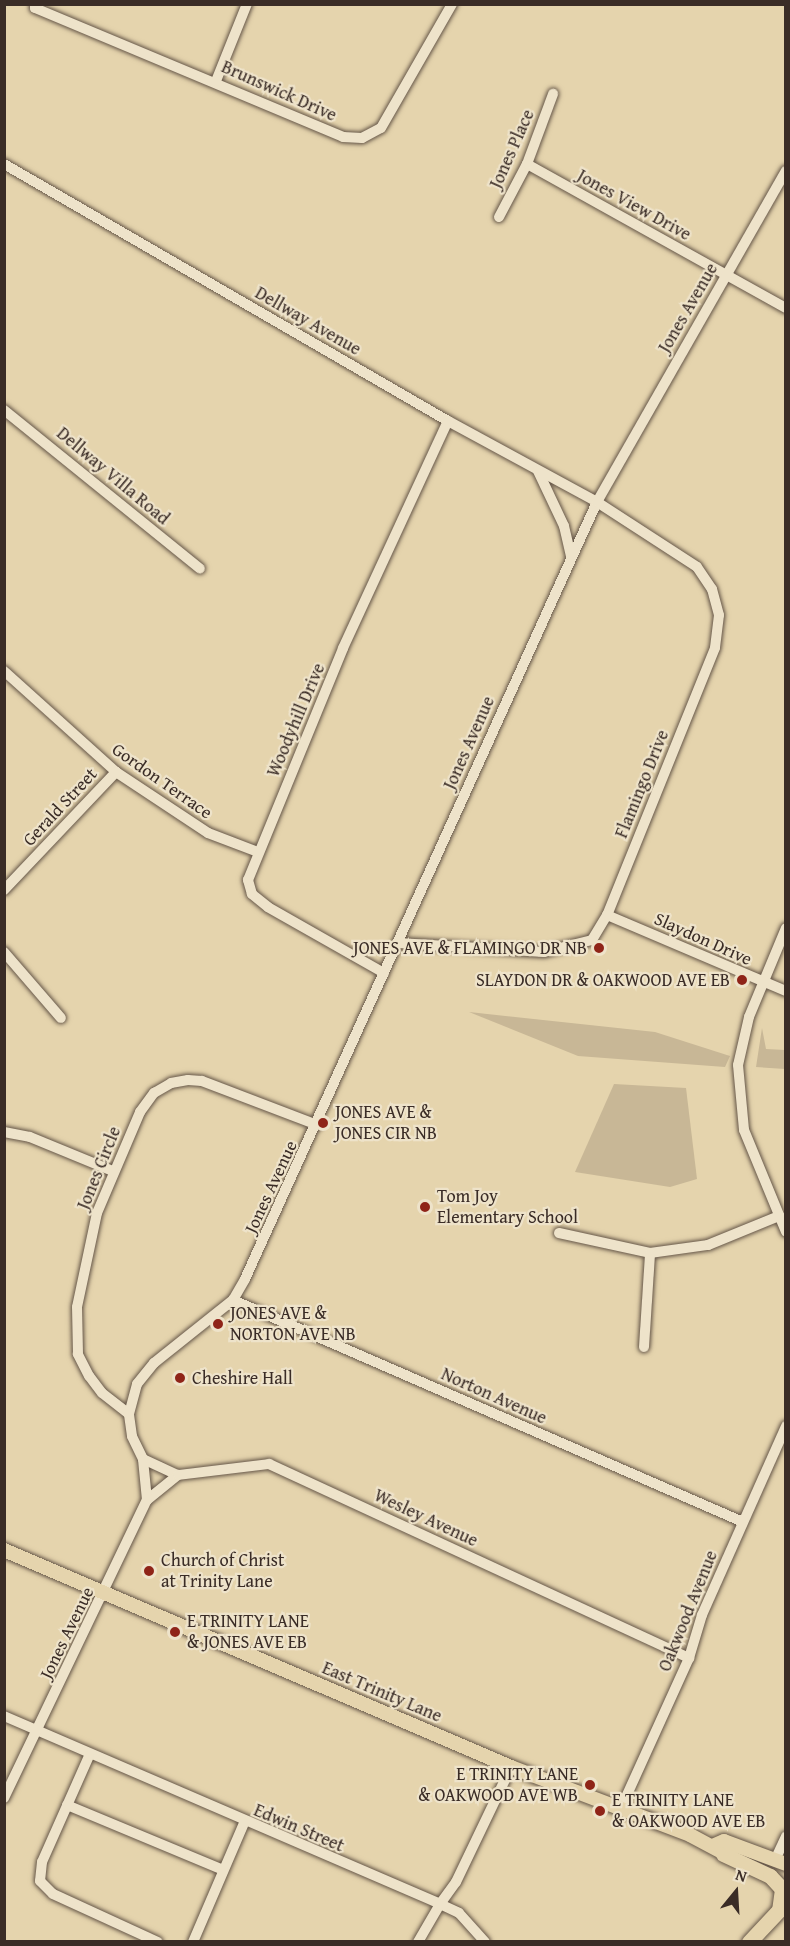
<!DOCTYPE html>
<html>
<head>
<meta charset="utf-8">
<style>
  body { margin:0 }
  #map { position:relative; width:790px; height:1946px; overflow:hidden; background:#e5d4ad; font-family:"Gentium Book Plus",serif }
  div>[style] { position:absolute }
  [style*='--x'] { left:calc(var(--x)*1px); top:calc(var(--y)*1px); width:calc(var(--w)*1px); rotate:calc(var(--a)*1deg) }
  .green>* { inset:0; background:#c8b796 }
  .roads { filter:drop-shadow(0 0 2px #655648) drop-shadow(0 0 2px #655648) }
  .minor>* { height:10px; margin:-5px; padding:0 5px; transform-origin:5px; border-radius:5px; background:#eee3ca }
  .major>* { height:14px; margin:-7px; padding:0 7px; transform-origin:7px; border-radius:7px; background:#e5d4ad }
  .highway>* { height:15px; margin:-7.5px; padding:0 7.5px; transform-origin:7.5px; border-radius:7.5px; background:#e5d4ad }
  .dots>* { width:16px; height:16px; translate:-50% -50%; box-sizing:border-box; border:3px solid #eee3ca; border-radius:50% }
  span { translate:-50% -50%; white-space:nowrap; text-align:center; line-height:1.15; -webkit-text-stroke:4.5px #eee3ca; paint-order:stroke }
  .street-label { font-size:18px; color:#3a2c26 }
  .poi-label { font-size:18px; color:#3a2c26 }
  .right { translate:-100% -50%; text-align:right }
  .left { translate:0 -50%; text-align:left }
  .frame { position:absolute; inset:0; border:6px solid #3a2c26; pointer-events:none }
  .north { position:absolute; left:706px; top:1862px; width:60px; height:60px; -webkit-text-stroke:4px #eee3ca; paint-order:stroke; rotate:18deg; font-size:16px; font-weight:700; line-height:24px; text-align:center; color:#3a2c26 }
  .north::after { content:''; display:block; margin:auto; width:21px; height:27px; background:#3a2c26; clip-path:polygon(50% 0,100% 100%,50% 72%,0 100%) }
</style>
</head>
<body>
<div id="map">
  <div class="green">
    <div style="clip-path:polygon(469px 1012px,655px 1032px,730px 1056px,725px 1067px,578px 1056px)"></div>
    <div style="clip-path:polygon(762px 1028px,766px 1049px,785px 1050px,785px 1069px,756px 1067px)"></div>
    <div style="clip-path:polygon(614px 1084px,686px 1088px,697px 1179px,670px 1187px,575px 1172px)"></div>
  </div>
  <div class="roads">
    <div class="minor">
      <div style="--x:35;--y:4;--w:4;--a:90"></div>
      <div style="--x:35;--y:8;--w:334;--a:22.7"></div>
      <div style="--x:343;--y:137;--w:19;--a:3"></div>
      <div style="--x:362;--y:138;--w:21;--a:-28"></div>
      <div style="--x:381;--y:128;--w:143;--a:-60.2"></div>
      <div style="--x:216;--y:81;--w:83;--a:-68.1"></div>
      <div style="--x:4;--y:164;--w:513;--a:30.06"></div>
      <div style="--x:448;--y:421;--w:170;--a:28.5"></div>
      <div style="--x:597;--y:502;--w:119;--a:33"></div>
      <div style="--x:697;--y:567;--w:27;--a:56"></div>
      <div style="--x:712;--y:589;--w:27;--a:75"></div>
      <div style="--x:719;--y:615;--w:33;--a:97"></div>
      <div style="--x:715;--y:648;--w:288;--a:112"></div>
      <div style="--x:607;--y:915;--w:29;--a:121"></div>
      <div style="--x:592;--y:940;--w:49;--a:166"></div>
      <div style="--x:544;--y:952;--w:146;--a:-176.5"></div>
      <div style="--x:527;--y:164;--w:296;--a:29.1"></div>
      <div style="--x:499;--y:217;--w:60;--a:-62.2"></div>
      <div style="--x:527;--y:164;--w:75;--a:-69.6"></div>
      <div style="--x:4;--y:410;--w:252;--a:39"></div>
      <div style="--x:538;--y:471;--w:61;--a:64.7"></div>
      <div style="--x:564;--y:526;--w:31;--a:77"></div>
      <div style="--x:4;--y:671;--w:151;--a:42"></div>
      <div style="--x:116;--y:772;--w:110;--a:33.5"></div>
      <div style="--x:208;--y:833;--w:53;--a:20.8"></div>
      <div style="--x:4;--y:890;--w:163;--a:-46.5"></div>
      <div style="--x:607;--y:915;--w:194;--a:23"></div>
      <div style="--x:786;--y:928;--w:96;--a:112.6"></div>
      <div style="--x:749;--y:1017;--w:49;--a:102.9"></div>
      <div style="--x:738;--y:1065;--w:65;--a:84.7"></div>
      <div style="--x:744;--y:1130;--w:110;--a:67.6"></div>
      <div style="--x:4;--y:952;--w:87;--a:49.2"></div>
      <div style="--x:384;--y:973;--w:133;--a:-150.4"></div>
      <div style="--x:268;--y:907;--w:21;--a:-141"></div>
      <div style="--x:252;--y:894;--w:15;--a:-106"></div>
      <div style="--x:248;--y:880;--w:251;--a:-67.7"></div>
      <div style="--x:343;--y:648;--w:250;--a:-65.2"></div>
      <div style="--x:4;--y:1132;--w:26;--a:11"></div>
      <div style="--x:30;--y:1137;--w:90;--a:22.3"></div>
      <div style="--x:559;--y:1233;--w:93;--a:12.4"></div>
      <div style="--x:650;--y:1253;--w:59;--a:-7.9"></div>
      <div style="--x:708;--y:1245;--w:77;--a:-22.2"></div>
      <div style="--x:233;--y:1300;--w:556;--a:23.52"></div>
      <div style="--x:644;--y:1347;--w:94;--a:-86.3"></div>
      <div style="--x:129;--y:1414;--w:34;--a:-142"></div>
      <div style="--x:102;--y:1393;--w:21;--a:-127"></div>
      <div style="--x:89;--y:1376;--w:25;--a:-117"></div>
      <div style="--x:78;--y:1354;--w:47;--a:-91.2"></div>
      <div style="--x:77;--y:1307;--w:96;--a:-78"></div>
      <div style="--x:97;--y:1213;--w:110;--a:-66.9"></div>
      <div style="--x:140;--y:1112;--w:24;--a:-54"></div>
      <div style="--x:154;--y:1093;--w:20;--a:-30"></div>
      <div style="--x:171;--y:1083;--w:17;--a:-10"></div>
      <div style="--x:188;--y:1080;--w:14;--a:4"></div>
      <div style="--x:202;--y:1081;--w:123;--a:20.9"></div>
      <div style="--x:143;--y:1459;--w:38;--a:25"></div>
      <div style="--x:147;--y:1500;--w:40;--a:-39"></div>
      <div style="--x:178;--y:1475;--w:92;--a:-6.9"></div>
      <div style="--x:269;--y:1464;--w:463;--a:24.8"></div>
      <div style="--x:4;--y:1716;--w:475;--a:23.3"></div>
      <div style="--x:440;--y:1904;--w:27;--a:-54"></div>
      <div style="--x:456;--y:1882;--w:127;--a:-64.4"></div>
      <div style="--x:89;--y:1756;--w:116;--a:113.9"></div>
      <div style="--x:42;--y:1862;--w:19;--a:96"></div>
      <div style="--x:40;--y:1881;--w:18;--a:45"></div>
      <div style="--x:53;--y:1894;--w:115;--a:24.6"></div>
      <div style="--x:4;--y:1798;--w:331;--a:-64.4"></div>
      <div style="--x:147;--y:1500;--w:41;--a:-95.6"></div>
      <div style="--x:143;--y:1459;--w:25;--a:-116"></div>
      <div style="--x:132;--y:1436;--w:22;--a:-98"></div>
      <div style="--x:129;--y:1414;--w:31;--a:-75"></div>
      <div style="--x:137;--y:1384;--w:27;--a:-51"></div>
      <div style="--x:154;--y:1363;--w:101;--a:-38.6"></div>
      <div style="--x:233;--y:1300;--w:24;--a:-60"></div>
      <div style="--x:245;--y:1279;--w:853;--a:-65.63"></div>
      <div style="--x:597;--y:502;--w:381;--a:-60.3"></div>
      <div style="--x:67;--y:1805;--w:169;--a:22.6"></div>
      <div style="--x:621;--y:1808;--w:165;--a:-65.6"></div>
      <div style="--x:689;--y:1658;--w:45;--a:-73.2"></div>
      <div style="--x:702;--y:1615;--w:207;--a:-66"></div>
      <div style="--x:775;--y:1860;--w:26;--a:-65"></div>
      <div style="--x:193;--y:1942;--w:129;--a:-66.8"></div>
      <div style="--x:418;--y:1942;--w:44;--a:-59.9"></div>
      <div style="--x:440;--y:1904;--w:21;--a:25"></div>
      <div style="--x:459;--y:1913;--w:39;--a:48"></div>
    </div>
    <div class="major">
      <div style="--x:4;--y:1550;--w:551;--a:23.17"></div>
      <div style="--x:511;--y:1767;--w:191;--a:20.8"></div>
      <div style="--x:690;--y:1835;--w:49;--a:28.1"></div>
      <div style="--x:715;--y:1845;--w:10;--a:-24"></div>
      <div style="--x:724;--y:1841;--w:66;--a:20.4"></div>
    </div>
    <div class="highway">
      <div style="--x:723;--y:1854;--w:52;--a:25.1"></div>
      <div style="--x:770;--y:1876;--w:18;--a:47"></div>
      <div style="--x:782;--y:1889;--w:21;--a:98"></div>
      <div style="--x:779;--y:1910;--w:44;--a:133.2"></div>
    </div>
  </div>
  <div class="dots">
    <div style="left:599px;top:948px;background:#8f2418"></div>
    <div style="left:742px;top:980px;background:#8f2418"></div>
    <div style="left:323px;top:1123px;background:#8f2418"></div>
    <div style="left:425px;top:1207px;background:#8f2418"></div>
    <div style="left:218px;top:1324px;background:#8f2418"></div>
    <div style="left:180px;top:1378px;background:#8f2418"></div>
    <div style="left:149px;top:1571px;background:#8f2418"></div>
    <div style="left:175px;top:1632px;background:#8f2418"></div>
    <div style="left:590px;top:1785px;background:#8f2418"></div>
    <div style="left:600px;top:1811px;background:#8f2418"></div>
  </div>
  <div class="street-label">
    <span style="left:279px;top:91px;rotate:24deg">Brunswick Drive</span>
    <span style="left:512px;top:149px;rotate:-66deg">Jones Place</span>
    <span style="left:634px;top:205px;rotate:29deg">Jones View Drive</span>
    <span style="left:688px;top:308px;rotate:-60deg">Jones Avenue</span>
    <span style="left:308px;top:321px;rotate:30deg">Dellway Avenue</span>
    <span style="left:113px;top:476px;rotate:40deg">Dellway Villa Road</span>
    <span style="left:296px;top:720px;rotate:-67deg">Woodyhill Drive</span>
    <span style="left:469px;top:743px;rotate:-66deg">Jones Avenue</span>
    <span style="left:162px;top:781px;rotate:35deg">Gordon Terrace</span>
    <span style="left:642px;top:784px;rotate:-68deg">Flamingo Drive</span>
    <span style="left:60px;top:807px;rotate:-47deg">Gerald Street</span>
    <span style="left:703px;top:939px;rotate:24deg">Slaydon Drive</span>
    <span style="left:99px;top:1168px;rotate:-68deg">Jones Circle</span>
    <span style="left:271px;top:1187px;rotate:-65deg">Jones Avenue</span>
    <span style="left:494px;top:1396px;rotate:24deg">Norton Avenue</span>
    <span style="left:426px;top:1518px;rotate:25deg">Wesley Avenue</span>
    <span style="left:688px;top:1611px;rotate:-68deg">Oakwood Avenue</span>
    <span style="left:67px;top:1633px;rotate:-64deg">Jones Avenue</span>
    <span style="left:382px;top:1692px;rotate:23deg">East Trinity Lane</span>
    <span style="left:299px;top:1828px;rotate:23deg">Edwin Street</span>
  </div>
  <div class="poi-label">
    <span class="right" style="left:587px;top:948px">JONES AVE &amp; FLAMINGO DR NB</span>
    <span class="right" style="left:730px;top:980px">SLAYDON DR &amp; OAKWOOD AVE EB</span>
    <span class="left" style="left:335px;top:1123px">JONES AVE &amp;<br>JONES CIR NB</span>
    <span class="left" style="left:437px;top:1207px">Tom Joy<br>Elementary School</span>
    <span class="left" style="left:230px;top:1324px">JONES AVE &amp;<br>NORTON AVE NB</span>
    <span class="left" style="left:192px;top:1378px">Cheshire Hall</span>
    <span class="left" style="left:161px;top:1571px">Church of Christ<br>at Trinity Lane</span>
    <span class="left" style="left:187px;top:1632px">E TRINITY LANE<br>&amp; JONES AVE EB</span>
    <span class="right" style="left:578px;top:1785px">E TRINITY LANE<br>&amp; OAKWOOD AVE WB</span>
    <span class="left" style="left:612px;top:1811px">E TRINITY LANE<br>&amp; OAKWOOD AVE EB</span>
  </div>
  <div class="frame"></div>
  <div class="north">N</div>
</div>
</body>
</html>
